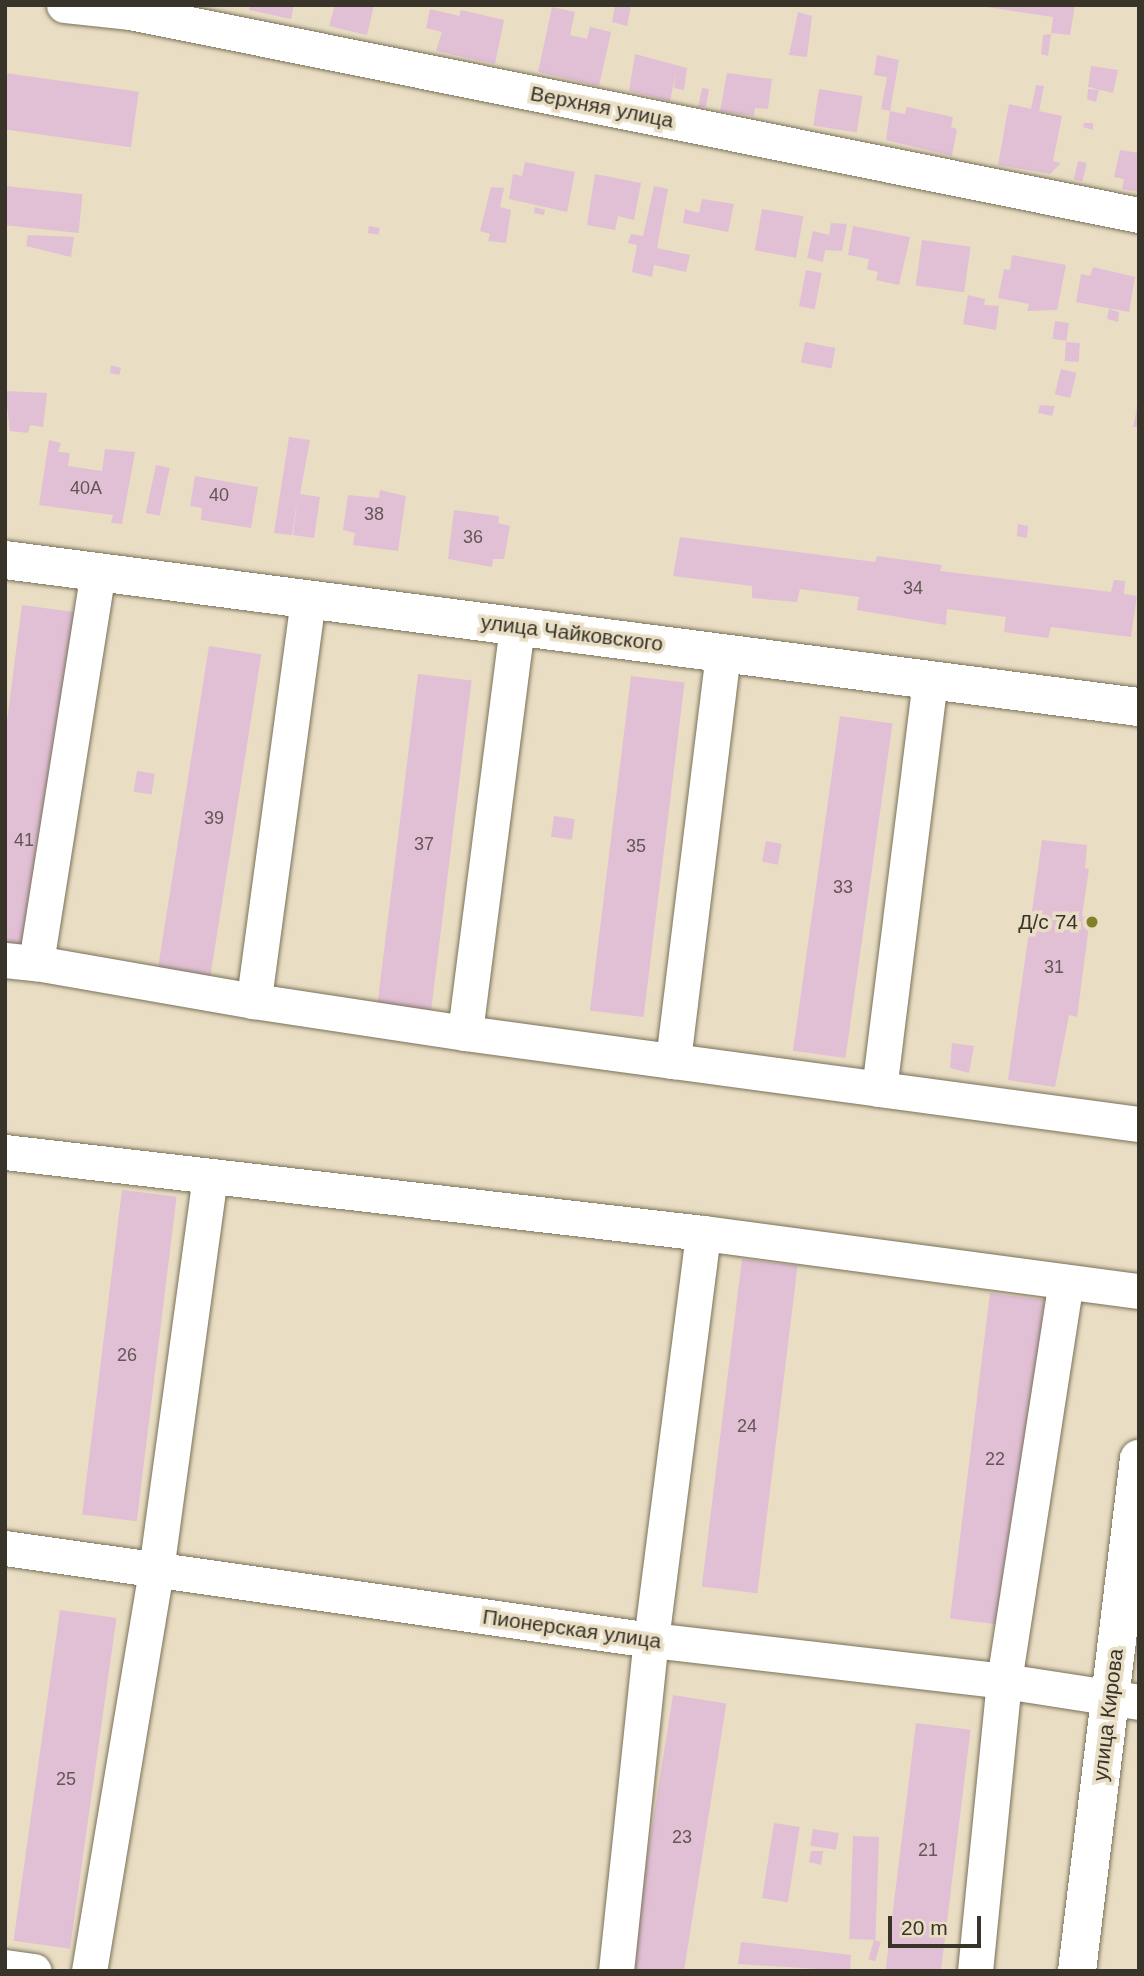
<!DOCTYPE html>
<html>
<head>
<meta charset="utf-8">
<style>
  body { margin:0 }
  #map { position:relative; width:1144px; height:1976px; overflow:hidden; background:#e9dec4; font-family:Helvetica,sans-serif }
  div>[style] { position:absolute }
  [style*='--x'] { left:calc(var(--x)*1px); top:calc(var(--y)*1px); width:calc(var(--w)*1px); rotate:calc(var(--a)*1deg) }
  .building>* { inset:0; background:#e1bfd5; transform-origin:0 0 }
  .roads { filter:drop-shadow(0 0 2px #7a715a) drop-shadow(0 0 2px #7a715a) }
  .minor>* { height:35px; margin:-17.5px; padding:0 17.5px; transform-origin:17.5px; border-radius:17.5px; background:#fff }
  .major>* { height:38px; margin:-19px; padding:0 19px; transform-origin:19px; border-radius:19px; background:#fff }
  .dots>* { width:19px; height:19px; translate:-50% -50%; box-sizing:border-box; border:4px solid #e9dec4; border-radius:50% }
  span { translate:-50% -50%; white-space:nowrap; text-align:center; line-height:1.15; -webkit-text-stroke:7px #e9dec4; paint-order:stroke }
  .number-label { font-size:18px; color:#625755 }
  .number-label span { -webkit-text-stroke-width:0 }
  .street-label { font-size:21px; color:#38342a }
  .poi-label { font-size:21px; color:#38342a }
  .right { translate:-100% -50%; text-align:right }
  .frame { position:absolute; inset:0; border:7px solid #38342a; pointer-events:none }
  .scale { position:absolute; left:888px; top:1916px; width:93px; height:32px; box-sizing:border-box; border:4px solid #38342a; border-top:0; padding-left:9px; font-size:21px; line-height:24px; white-space:nowrap; color:#38342a; -webkit-text-stroke:5px #e9dec4; paint-order:stroke }
</style>
</head>
<body>
<div id="map">
  <div class="building">
    <div style="clip-path:polygon(250px 5px,294px 5px,291px 19px,249px 10px)"></div>
    <div style="clip-path:polygon(335px 5px,374px 5px,367px 35px,329px 26px)"></div>
    <div style="clip-path:polygon(615px 5px,631px 5px,627px 26px,612px 22px)"></div>
    <div style="clip-path:polygon(974px 5px,1075px 5px,1070px 35px,1051px 33px,1053px 17px)"></div>
    <div style="clip-path:polygon(552px 7px,575px 12px,570px 35px,587px 39px,590px 27px,611px 32px,599px 86px,538px 72px)"></div>
    <div style="clip-path:polygon(430px 9px,459px 16px,461px 10px,504px 20px,495px 64px,436px 51px,442px 32px,426px 28px)"></div>
    <div style="clip-path:polygon(798px 12px,812px 16px,807px 57px,789px 55px)"></div>
    <div style="clip-path:polygon(1051px 34px,1048px 56px,1041px 54px,1043px 35px)"></div>
    <div style="clip-path:polygon(635px 54px,687px 68px,684px 90px,674px 88px,676px 72px,670px 101px,629px 91px)"></div>
    <div style="clip-path:polygon(877px 55px,899px 60px,890px 111px,905px 114px,907px 107px,953px 117px,951px 127px,957px 129px,952px 156px,886px 140px,890px 111px,881px 109px,887px 77px,874px 75px)"></div>
    <div style="clip-path:polygon(1091px 66px,1118px 70px,1113px 93px,1088px 87px)"></div>
    <div style="left:5px;top:73px;width:135px;height:56px;rotate:8deg"></div>
    <div style="clip-path:polygon(727px 73px,772px 79px,768px 109px,755px 108px,754px 116px,720px 111px)"></div>
    <div style="clip-path:polygon(1036px 85px,1044px 86px,1039px 111px,1062px 116px,1053px 161px,1061px 163px,1050px 174px,998px 165px,1009px 104px,1031px 109px)"></div>
    <div style="clip-path:polygon(702px 88px,709px 89px,706px 107px,698px 107px)"></div>
    <div style="left:819px;top:89px;width:44px;height:37px;rotate:9deg"></div>
    <div style="clip-path:polygon(1088px 89px,1099px 90px,1096px 102px,1087px 99px)"></div>
    <div style="clip-path:polygon(1084px 123px,1093px 123px,1093px 130px,1083px 127px)"></div>
    <div style="clip-path:polygon(1120px 150px,1139px 153px,1139px 192px,1122px 189px,1124px 179px,1114px 177px)"></div>
    <div style="left:1078px;top:161px;width:9px;height:19px;rotate:13deg"></div>
    <div style="clip-path:polygon(525px 162px,575px 172px,567px 212px,509px 199px,513px 174px,522px 176px)"></div>
    <div style="clip-path:polygon(595px 174px,641px 183px,634px 220px,618px 216px,615px 230px,587px 225px)"></div>
    <div style="left:5px;top:186px;width:78px;height:39px;rotate:6deg"></div>
    <div style="clip-path:polygon(654px 186px,668px 189px,657px 248px,690px 255px,686px 272px,654px 265px,652px 277px,632px 272px,637px 245px,628px 243px,631px 234px,643px 236px)"></div>
    <div style="clip-path:polygon(491px 187px,504px 188px,500px 207px,511px 210px,506px 243px,488px 241px,490px 234px,480px 231px)"></div>
    <div style="clip-path:polygon(702px 199px,734px 204px,728px 232px,683px 223px,685px 209px,699px 213px)"></div>
    <div style="clip-path:polygon(535px 207px,545px 210px,544px 215px,534px 213px)"></div>
    <div style="left:762px;top:209px;width:42px;height:42px;rotate:10deg"></div>
    <div style="clip-path:polygon(831px 223px,847px 224px,842px 251px,825px 250px,823px 262px,807px 258px,813px 231px,829px 235px)"></div>
    <div style="left:369px;top:226px;width:11px;height:7px;rotate:10deg"></div>
    <div style="clip-path:polygon(853px 226px,910px 237px,899px 285px,876px 280px,878px 272px,867px 269px,869px 259px,848px 255px)"></div>
    <div style="clip-path:polygon(28px 235px,74px 237px,71px 257px,26px 246px)"></div>
    <div style="left:922px;top:240px;width:49px;height:46px;rotate:8deg"></div>
    <div style="clip-path:polygon(1012px 255px,1066px 265px,1057px 310px,1027px 311px,1029px 304px,998px 298px,1004px 269px,1010px 270px)"></div>
    <div style="clip-path:polygon(1093px 267px,1135px 277px,1129px 312px,1076px 302px,1081px 274px,1090px 276px)"></div>
    <div style="left:806px;top:270px;width:16px;height:37px;rotate:11deg"></div>
    <div style="clip-path:polygon(968px 295px,985px 299px,984px 305px,999px 306px,996px 330px,963px 324px)"></div>
    <div style="clip-path:polygon(1109px 309px,1119px 312px,1118px 322px,1107px 319px)"></div>
    <div style="left:1055px;top:321px;width:14px;height:18px;rotate:8deg"></div>
    <div style="left:805px;top:342px;width:31px;height:21px;rotate:11deg"></div>
    <div style="left:1066px;top:342px;width:14px;height:19px;rotate:4deg"></div>
    <div style="clip-path:polygon(111px 365px,121px 368px,119px 375px,110px 373px)"></div>
    <div style="left:1061px;top:369px;width:16px;height:26px;rotate:14deg"></div>
    <div style="clip-path:polygon(5px 391px,47px 393px,43px 427px,30px 425px,28px 433px,10px 431px)"></div>
    <div style="clip-path:polygon(1137px 404px,1139px 427px,1133px 427px,1136px 413px)"></div>
    <div style="clip-path:polygon(1040px 405px,1055px 406px,1052px 416px,1038px 413px)"></div>
    <div style="clip-path:polygon(289px 437px,310px 440px,300px 494px,320px 497px,314px 538px,293px 535px,298px 494px,292px 535px,274px 533px)"></div>
    <div style="clip-path:polygon(49px 440px,61px 443px,58px 452px,70px 453px,68px 466px,102px 471px,105px 449px,135px 452px,122px 524px,111px 523px,113px 515px,39px 505px)"></div>
    <div style="left:156px;top:465px;width:14px;height:49px;rotate:12deg"></div>
    <div style="clip-path:polygon(195px 476px,258px 487px,251px 528px,201px 520px,202px 508px,190px 506px)"></div>
    <div style="clip-path:polygon(380px 490px,406px 496px,398px 551px,353px 545px,355px 533px,343px 530px,348px 495px,379px 498px)"></div>
    <div style="clip-path:polygon(454px 510px,499px 516px,498px 523px,510px 526px,504px 559px,493px 559px,492px 567px,448px 559px)"></div>
    <div style="clip-path:polygon(1018px 524px,1028px 526px,1027px 538px,1017px 536px)"></div>
    <div style="clip-path:polygon(680px 537px,875px 562px,877px 556px,942px 565px,940px 571px,1111px 592px,1114px 580px,1125px 581px,1124px 594px,1137px 596px,1131px 637px,1051px 627px,1048px 638px,1004px 632px,1006px 617px,947px 609px,946px 625px,857px 610px,859px 597px,800px 589px,797px 602px,752px 598px,752px 586px,673px 576px)"></div>
    <div style="clip-path:polygon(22px 605px,74px 612px,29px 947px,5px 943px,5px 736px)"></div>
    <div style="left:209px;top:646px;width:53px;height:339px;rotate:9deg"></div>
    <div style="left:418px;top:674px;width:54px;height:337px;rotate:7deg"></div>
    <div style="left:631px;top:676px;width:54px;height:337px;rotate:7deg"></div>
    <div style="left:840px;top:716px;width:53px;height:338px;rotate:8deg"></div>
    <div style="left:137px;top:771px;width:18px;height:21px;rotate:9deg"></div>
    <div style="left:554px;top:816px;width:21px;height:21px;rotate:8deg"></div>
    <div style="clip-path:polygon(1042px 840px,1087px 845px,1085px 868px,1089px 869px,1082px 916px,1090px 918px,1077px 1017px,1069px 1015px,1055px 1087px,1008px 1080px)"></div>
    <div style="left:766px;top:841px;width:16px;height:21px;rotate:11deg"></div>
    <div style="clip-path:polygon(952px 1043px,974px 1046px,969px 1073px,950px 1068px)"></div>
    <div style="left:122px;top:1190px;width:55px;height:327px;rotate:7deg"></div>
    <div style="left:742px;top:1259px;width:56px;height:330px;rotate:7deg"></div>
    <div style="left:990px;top:1293px;width:55px;height:328px;rotate:7deg"></div>
    <div style="left:60px;top:1610px;width:57px;height:334px;rotate:8deg"></div>
    <div style="left:673px;top:1695px;width:54px;height:278px;rotate:9deg"></div>
    <div style="left:916px;top:1723px;width:55px;height:250px;rotate:7deg"></div>
    <div style="left:774px;top:1823px;width:26px;height:76px;rotate:9deg"></div>
    <div style="left:813px;top:1829px;width:26px;height:17px;rotate:9deg"></div>
    <div style="left:853px;top:1836px;width:26px;height:103px;rotate:2deg"></div>
    <div style="clip-path:polygon(811px 1851px,823px 1851px,821px 1865px,809px 1862px)"></div>
    <div style="left:874px;top:1940px;width:7px;height:20px;rotate:16deg"></div>
    <div style="clip-path:polygon(741px 1942px,851px 1955px,850px 1971px,738px 1964px)"></div>
  </div>
  <div class="roads">
    <div class="minor">
      <div style="--x:64;--y:5;--w:66;--a:6.1"></div>
      <div style="--x:130;--y:12;--w:1029;--a:11.38"></div>
      <div style="--x:98;--y:571;--w:397;--a:99"></div>
      <div style="--x:36;--y:963;--w:221;--a:9.9"></div>
      <div style="--x:308;--y:599;--w:406;--a:97.7"></div>
      <div style="--x:254;--y:1001;--w:213;--a:8.6"></div>
      <div style="--x:517;--y:626;--w:410;--a:97.3"></div>
      <div style="--x:465;--y:1033;--w:210;--a:7.7"></div>
      <div style="--x:723;--y:653;--w:411;--a:97"></div>
      <div style="--x:673;--y:1061;--w:208;--a:7.7"></div>
      <div style="--x:930;--y:680;--w:412;--a:97.1"></div>
      <div style="--x:879;--y:1089;--w:262;--a:7.7"></div>
      <div style="--x:5;--y:960;--w:31;--a:6"></div>
      <div style="--x:5;--y:1152;--w:703;--a:6.62"></div>
      <div style="--x:703;--y:1233;--w:440;--a:7.6"></div>
      <div style="--x:5;--y:1548;--w:653;--a:8.11"></div>
      <div style="--x:651;--y:1640;--w:355;--a:6.6"></div>
      <div style="--x:1004;--y:1681;--w:137;--a:8.8"></div>
      <div style="--x:5;--y:1967;--w:29;--a:8"></div>
      <div style="--x:89;--y:1971;--w:407;--a:-80.5"></div>
      <div style="--x:156;--y:1570;--w:396;--a:-82.2"></div>
      <div style="--x:616;--y:1971;--w:333;--a:-84"></div>
      <div style="--x:651;--y:1640;--w:410;--a:-82.7"></div>
      <div style="--x:975;--y:1971;--w:291;--a:-84.3"></div>
      <div style="--x:1004;--y:1681;--w:404;--a:-81.2"></div>
    </div>
    <div class="major">
      <div style="--x:5;--y:560;--w:1143;--a:7.39"></div>
      <div style="--x:1077;--y:1971;--w:516;--a:-83.1"></div>
    </div>
  </div>
  <div class="dots">
    <div style="left:1092px;top:922px;background:#817f27"></div>
  </div>
  <div class="number-label">
    <span style="left:86px;top:488px">40А</span>
    <span style="left:219px;top:495px">40</span>
    <span style="left:374px;top:514px">38</span>
    <span style="left:473px;top:537px">36</span>
    <span style="left:913px;top:588px">34</span>
    <span style="left:214px;top:818px">39</span>
    <span style="left:24px;top:840px">41</span>
    <span style="left:424px;top:844px">37</span>
    <span style="left:636px;top:846px">35</span>
    <span style="left:843px;top:887px">33</span>
    <span style="left:1054px;top:967px">31</span>
    <span style="left:127px;top:1355px">26</span>
    <span style="left:747px;top:1426px">24</span>
    <span style="left:995px;top:1459px">22</span>
    <span style="left:66px;top:1779px">25</span>
    <span style="left:682px;top:1837px">23</span>
    <span style="left:928px;top:1850px">21</span>
  </div>
  <div class="street-label">
    <span style="left:602px;top:107px;rotate:11deg">Верхняя улица</span>
    <span style="left:572px;top:633px;rotate:7deg">улица Чайковского</span>
    <span style="left:572px;top:1629px;rotate:8deg">Пионерская улица</span>
    <span style="left:1108px;top:1715px;rotate:-83deg">улица Кирова</span>
  </div>
  <div class="poi-label">
    <span class="right" style="left:1078px;top:922px">Д/с 74</span>
  </div>
  <div class="frame"></div>
  <div class="scale">20 m</div>
</div>
</body>
</html>
